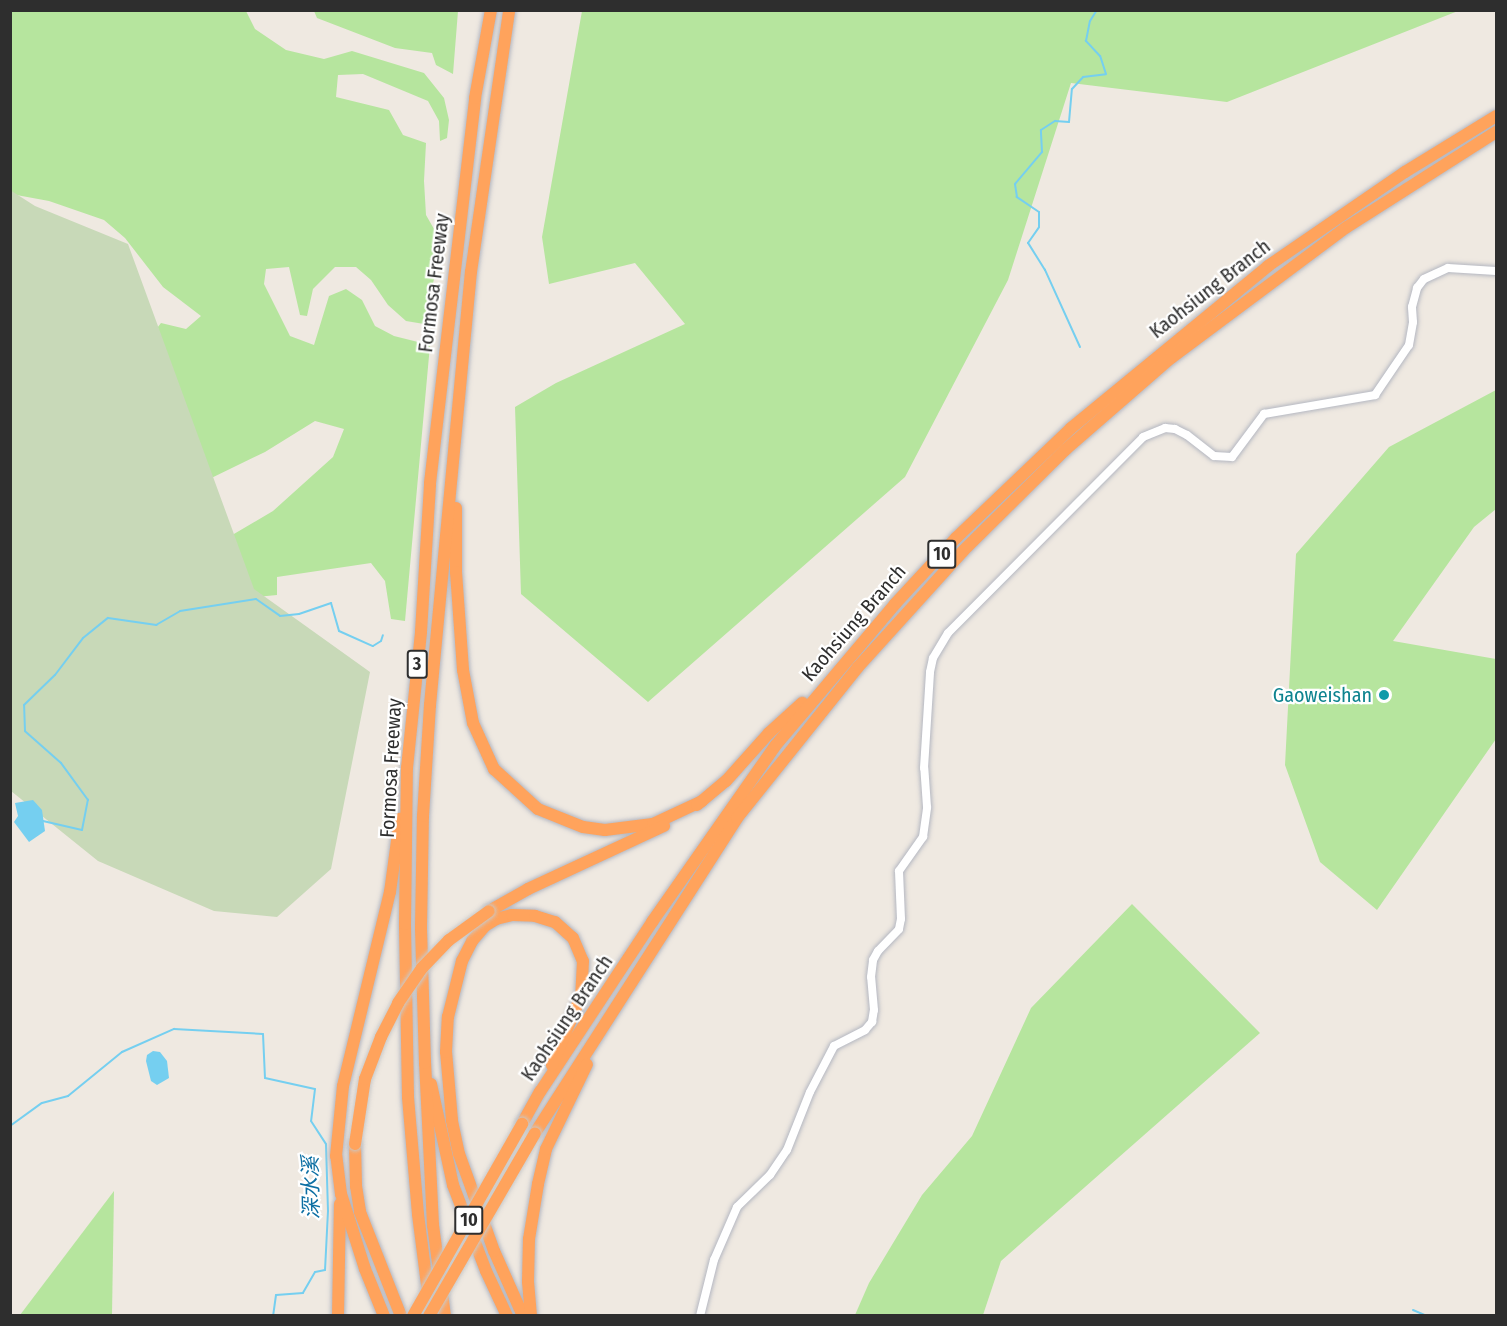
<!DOCTYPE html>
<html>
<head>
<meta charset="utf-8">
<style>
  body { margin:0 }
  #map { position:relative; width:1507px; height:1326px; overflow:hidden; background:#efe9e1; font-family:"Fira Sans Condensed","Noto Sans TC",sans-serif }
  div>[style] { position:absolute }
  [style*='--x'] { left:calc(var(--x)*1px); top:calc(var(--y)*1px); width:calc(var(--w)*1px); rotate:calc(var(--a)*1deg) }
  .green>* { inset:0; background:#b6e59e }
  .cemetery>* { inset:0; background:#c8d9b8 }
  .water>* { inset:0; background:#75cff0 }
  .stream>* { height:2px; margin:-1px; padding:0 1px; transform-origin:1px; border-radius:1px; background:#75cff0 }
  .roads { filter:drop-shadow(0 0 2px #b4b7c1) drop-shadow(0 0 2px #b4b7c1) }
  .minor>* { height:8px; margin:-4px; padding:0 4px; transform-origin:4px; border-radius:4px; background:#fff }
  .highway>* { height:12px; margin:-6px; padding:0 6px; transform-origin:6px; border-radius:6px; background:#ffa35c }
  .bridges { filter:drop-shadow(0 0 2px #c9c9c9) drop-shadow(0 0 2px #c9c9c9) }
  .highway-bridge>* { height:12px; margin:-6px; padding:0 6px; transform-origin:6px; border-radius:6px; background:#ffa35c }
  .dots>* { width:16px; height:16px; translate:-50% -50%; box-sizing:border-box; border:3px solid #fff; border-radius:50% }
  span { translate:-50% -50%; white-space:nowrap; text-align:center; line-height:1.15; -webkit-text-stroke:4.5px #fff; paint-order:stroke }
  .shield-label span { padding:2px 4px; background:#fff; border:2px solid; border-radius:4px; -webkit-text-stroke-width:0 }
  .shield-label { font-size:18px; color:#2e2e2e; font-weight:700 }
  .street-label { font-size:20px; color:#2e2e2e }
  .culture-label { font-size:20px; color:#0d838f }
  .right { translate:-100% -50%; text-align:right }
  .water-label { font-size:21px; color:#0d6fa3; font-style:italic }
  .frame { position:absolute; inset:0; border:12px solid #2e2e2e; pointer-events:none }
</style>
</head>
<body>
<div id="map">
  <div class="green">
    <div style="clip-path:polygon(11px 11px,246px 11px,255px 29px,286px 50px,324px 59px,352px 51px,424px 73px,444px 98px,449px 120px,447px 138px,440px 141px,439px 121px,428px 101px,363px 74px,338px 75px,336px 97px,389px 110px,403px 135px,426px 143px,424px 181px,426px 215px,442px 243px,424px 324px,406px 321px,388px 305px,371px 280px,356px 267px,335px 267px,313px 289px,307px 316px,300px 315px,289px 267px,266px 269px,264px 284px,290px 336px,314px 345px,329px 296px,346px 289px,362px 300px,375px 326px,394px 336px,430px 345px,405px 621px,391px 619px,385px 581px,371px 563px,277px 577px,277px 595px,198px 603px,188px 561px,273px 511px,333px 457px,344px 429px,315px 421px,265px 452px,197px 485px,10px 443px,147px 341px,161px 323px,186px 329px,201px 316px,163px 287px,125px 238px,104px 220px,49px 201px,11px 194px)"></div>
    <div style="clip-path:polygon(314px 11px,458px 11px,453px 74px,436px 65px,432px 53px,395px 48px,317px 18px)"></div>
    <div style="clip-path:polygon(582px 11px,582px 10px,1458px 11px,1227px 102px,1071px 83px,1008px 280px,905px 477px,648px 702px,521px 594px,515px 407px,556px 383px,685px 324px,635px 263px,549px 284px,542px 237px)"></div>
    <div style="clip-path:polygon(1496px 390px,1496px 509px,1474px 527px,1393px 641px,1496px 659px,1496px 739px,1377px 910px,1320px 862px,1285px 765px,1296px 554px,1389px 447px)"></div>
    <div style="clip-path:polygon(1132px 904px,1260px 1033px,1001px 1261px,983px 1315px,855px 1315px,869px 1283px,922px 1195px,972px 1136px,1031px 1008px)"></div>
    <div style="clip-path:polygon(114px 1191px,112px 1315px,20px 1315px)"></div>
  </div>
  <div class="cemetery">
    <div style="clip-path:polygon(10px 190px,35px 206px,128px 244px,254px 589px,370px 672px,331px 869px,277px 917px,214px 911px,98px 861px,11px 791px)"></div>
  </div>
  <div class="water">
    <div style="clip-path:polygon(33px 800px,42px 810px,45px 831px,29px 842px,14px 822px,18px 816px,15px 803px)"></div>
    <div style="clip-path:polygon(153px 1051px,160px 1052px,167px 1061px,169px 1078px,157px 1085px,151px 1081px,146px 1061px,147px 1055px)"></div>
  </div>
  <div class="stream">
    <div style="--x:1080;--y:347;--w:85;--a:-114.4"></div>
    <div style="--x:1045;--y:270;--w:32;--a:-122"></div>
    <div style="--x:1028;--y:243;--w:19;--a:-55"></div>
    <div style="--x:1039;--y:227;--w:15;--a:-90"></div>
    <div style="--x:1039;--y:212;--w:27;--a:-146"></div>
    <div style="--x:1017;--y:197;--w:13;--a:-99"></div>
    <div style="--x:1015;--y:184;--w:42;--a:-49.8"></div>
    <div style="--x:1042;--y:152;--w:22;--a:-93"></div>
    <div style="--x:1041;--y:130;--w:17;--a:-33"></div>
    <div style="--x:1055;--y:121;--w:14;--a:4"></div>
    <div style="--x:1069;--y:122;--w:33;--a:-85"></div>
    <div style="--x:1072;--y:89;--w:16;--a:-47"></div>
    <div style="--x:1083;--y:77;--w:23;--a:-7"></div>
    <div style="--x:1106;--y:74;--w:19;--a:-108"></div>
    <div style="--x:1100;--y:56;--w:21;--a:-133"></div>
    <div style="--x:1086;--y:41;--w:20;--a:-79"></div>
    <div style="--x:1090;--y:21;--w:13;--a:-58"></div>
    <div style="--x:43;--y:821;--w:40;--a:13"></div>
    <div style="--x:82;--y:830;--w:31;--a:-79"></div>
    <div style="--x:88;--y:800;--w:46;--a:-126.1"></div>
    <div style="--x:61;--y:763;--w:48;--a:-138.4"></div>
    <div style="--x:25;--y:731;--w:26;--a:-92"></div>
    <div style="--x:24;--y:705;--w:43;--a:-44.1"></div>
    <div style="--x:55;--y:675;--w:46;--a:-52.9"></div>
    <div style="--x:83;--y:638;--w:32;--a:-39"></div>
    <div style="--x:108;--y:618;--w:49;--a:8.3"></div>
    <div style="--x:156;--y:625;--w:28;--a:-30"></div>
    <div style="--x:180;--y:611;--w:77;--a:-9"></div>
    <div style="--x:256;--y:599;--w:29;--a:35"></div>
    <div style="--x:280;--y:616;--w:19;--a:-6"></div>
    <div style="--x:299;--y:614;--w:34;--a:-19"></div>
    <div style="--x:331;--y:603;--w:29;--a:74"></div>
    <div style="--x:339;--y:631;--w:37;--a:24"></div>
    <div style="--x:373;--y:646;--w:9;--a:-32"></div>
    <div style="--x:381;--y:641;--w:6;--a:-72"></div>
    <div style="--x:10;--y:1126;--w:39;--a:-36"></div>
    <div style="--x:42;--y:1103;--w:27;--a:-15"></div>
    <div style="--x:68;--y:1096;--w:70;--a:-39.2"></div>
    <div style="--x:122;--y:1052;--w:57;--a:-23.9"></div>
    <div style="--x:174;--y:1029;--w:89;--a:3.2"></div>
    <div style="--x:263;--y:1034;--w:44;--a:87.4"></div>
    <div style="--x:265;--y:1078;--w:51;--a:12.4"></div>
    <div style="--x:315;--y:1089;--w:32;--a:97"></div>
    <div style="--x:311;--y:1121;--w:27;--a:57"></div>
    <div style="--x:326;--y:1144;--w:67;--a:88.3"></div>
    <div style="--x:328;--y:1211;--w:59;--a:92.9"></div>
    <div style="--x:325;--y:1270;--w:10;--a:169"></div>
    <div style="--x:315;--y:1272;--w:24;--a:120"></div>
    <div style="--x:303;--y:1293;--w:27;--a:176"></div>
    <div style="--x:276;--y:1295;--w:21;--a:98"></div>
    <div style="--x:1413;--y:1310;--w:15;--a:23"></div>
  </div>
  <div class="roads">
    <div class="minor">
      <div style="--x:700;--y:1316;--w:58;--a:-76"></div>
      <div style="--x:714;--y:1260;--w:58;--a:-66.5"></div>
      <div style="--x:737;--y:1207;--w:46;--a:-44.1"></div>
      <div style="--x:770;--y:1175;--w:30;--a:-56"></div>
      <div style="--x:787;--y:1150;--w:62;--a:-68.4"></div>
      <div style="--x:810;--y:1092;--w:52;--a:-62.4"></div>
      <div style="--x:834;--y:1046;--w:35;--a:-27"></div>
      <div style="--x:865;--y:1030;--w:11;--a:-49"></div>
      <div style="--x:872;--y:1022;--w:12;--a:-81"></div>
      <div style="--x:874;--y:1010;--w:33;--a:-95"></div>
      <div style="--x:871;--y:977;--w:17;--a:-83"></div>
      <div style="--x:873;--y:960;--w:10;--a:-61"></div>
      <div style="--x:878;--y:951;--w:30;--a:-46"></div>
      <div style="--x:899;--y:929;--w:10;--a:-79"></div>
      <div style="--x:901;--y:919;--w:48;--a:-92.4"></div>
      <div style="--x:899;--y:871;--w:42;--a:-54.8"></div>
      <div style="--x:923;--y:837;--w:30;--a:-82"></div>
      <div style="--x:927;--y:807;--w:39;--a:-94"></div>
      <div style="--x:924;--y:768;--w:96;--a:-86.4"></div>
      <div style="--x:930;--y:672;--w:14;--a:-78"></div>
      <div style="--x:933;--y:658;--w:29;--a:-59"></div>
      <div style="--x:948;--y:633;--w:276;--a:-45.1"></div>
      <div style="--x:1143;--y:437;--w:24;--a:-22"></div>
      <div style="--x:1165;--y:428;--w:10;--a:6"></div>
      <div style="--x:1175;--y:429;--w:13;--a:27"></div>
      <div style="--x:1187;--y:435;--w:34;--a:38"></div>
      <div style="--x:1214;--y:456;--w:18;--a:3"></div>
      <div style="--x:1232;--y:457;--w:54;--a:-53.3"></div>
      <div style="--x:1264;--y:414;--w:113;--a:-9.7"></div>
      <div style="--x:1375;--y:395;--w:60;--a:-55.8"></div>
      <div style="--x:1409;--y:345;--w:23;--a:-80"></div>
      <div style="--x:1413;--y:322;--w:15;--a:-94"></div>
      <div style="--x:1412;--y:307;--w:20;--a:-75"></div>
      <div style="--x:1417;--y:288;--w:11;--a:-52"></div>
      <div style="--x:1424;--y:279;--w:26;--a:-25"></div>
      <div style="--x:1448;--y:268;--w:48;--a:3.6"></div>
    </div>
    <div class="highway">
      <div style="--x:456;--y:508;--w:64;--a:90"></div>
      <div style="--x:456;--y:572;--w:98;--a:85.9"></div>
      <div style="--x:463;--y:670;--w:54;--a:79.3"></div>
      <div style="--x:473;--y:723;--w:51;--a:65.5"></div>
      <div style="--x:494;--y:769;--w:59;--a:42.3"></div>
      <div style="--x:538;--y:809;--w:48;--a:21.8"></div>
      <div style="--x:583;--y:827;--w:22;--a:8"></div>
      <div style="--x:605;--y:830;--w:48;--a:-7.1"></div>
      <div style="--x:653;--y:824;--w:54;--a:-25.1"></div>
      <div style="--x:697;--y:805;--w:38;--a:-40"></div>
      <div style="--x:726;--y:781;--w:64;--a:-48.1"></div>
      <div style="--x:769;--y:733;--w:45;--a:-42.3"></div>
      <div style="--x:489;--y:911;--w:45;--a:-29.4"></div>
      <div style="--x:528;--y:889;--w:150;--a:-24.9"></div>
      <div style="--x:431;--y:1084;--w:103;--a:77.7"></div>
      <div style="--x:453;--y:1185;--w:92;--a:69"></div>
      <div style="--x:486;--y:1271;--w:50;--a:65"></div>
      <div style="--x:522;--y:1124;--w:37;--a:-61"></div>
      <div style="--x:540;--y:1092;--w:204;--a:-56.6"></div>
      <div style="--x:652;--y:922;--w:216;--a:-55"></div>
      <div style="--x:776;--y:745;--w:185;--a:-49.8"></div>
      <div style="--x:895;--y:604;--w:90;--a:-47.3"></div>
      <div style="--x:956;--y:538;--w:159;--a:-43.7"></div>
      <div style="--x:1071;--y:428;--w:255;--a:-39.4"></div>
      <div style="--x:1268;--y:266;--w:166;--a:-34.5"></div>
      <div style="--x:1405;--y:172;--w:107;--a:-31.6"></div>
      <div style="--x:535;--y:1133;--w:374;--a:-57.3"></div>
      <div style="--x:737;--y:818;--w:193;--a:-51.3"></div>
      <div style="--x:858;--y:667;--w:156;--a:-47.8"></div>
      <div style="--x:963;--y:551;--w:144;--a:-44.7"></div>
      <div style="--x:1065;--y:450;--w:140;--a:-41"></div>
      <div style="--x:1171;--y:358;--w:219;--a:-36.7"></div>
      <div style="--x:1347;--y:227;--w:177;--a:-32.5"></div>
      <div style="--x:355;--y:1144;--w:42;--a:88.6"></div>
      <div style="--x:356;--y:1186;--w:26;--a:81"></div>
      <div style="--x:360;--y:1212;--w:112;--a:68.5"></div>
      <div style="--x:338;--y:1316;--w:112;--a:-89"></div>
      <div style="--x:384;--y:1316;--w:51;--a:-112"></div>
      <div style="--x:365;--y:1269;--w:79;--a:-107.7"></div>
      <div style="--x:341;--y:1194;--w:38;--a:-97"></div>
      <div style="--x:336;--y:1156;--w:70;--a:-84.3"></div>
      <div style="--x:343;--y:1086;--w:200;--a:-76.4"></div>
      <div style="--x:390;--y:892;--w:74;--a:-82.2"></div>
      <div style="--x:431;--y:1316;--w:103;--a:-97.3"></div>
      <div style="--x:418;--y:1214;--w:117;--a:-94.9"></div>
      <div style="--x:408;--y:1097;--w:173;--a:-91"></div>
      <div style="--x:405;--y:924;--w:156;--a:-89.3"></div>
      <div style="--x:407;--y:768;--w:137;--a:-84.1"></div>
      <div style="--x:421;--y:632;--w:149;--a:-86.5"></div>
      <div style="--x:430;--y:483;--w:388;--a:-83.3"></div>
      <div style="--x:475;--y:98;--w:89;--a:-79.7"></div>
      <div style="--x:445;--y:1316;--w:92;--a:-97.5"></div>
      <div style="--x:433;--y:1225;--w:162;--a:-92.8"></div>
      <div style="--x:425;--y:1063;--w:136;--a:-91.7"></div>
      <div style="--x:421;--y:927;--w:111;--a:-89"></div>
      <div style="--x:423;--y:816;--w:111;--a:-86.4"></div>
      <div style="--x:430;--y:705;--w:435;--a:-84.6"></div>
      <div style="--x:471;--y:272;--w:265;--a:-81.7"></div>
      <div style="--x:523;--y:1316;--w:71;--a:-114"></div>
      <div style="--x:494;--y:1251;--w:103;--a:-109.8"></div>
      <div style="--x:459;--y:1154;--w:35;--a:-102"></div>
      <div style="--x:452;--y:1120;--w:68;--a:-95"></div>
      <div style="--x:446;--y:1052;--w:35;--a:-87"></div>
      <div style="--x:448;--y:1017;--w:58;--a:-76"></div>
      <div style="--x:462;--y:961;--w:22;--a:-63"></div>
      <div style="--x:472;--y:941;--w:20;--a:-49"></div>
      <div style="--x:485;--y:926;--w:13;--a:-32"></div>
      <div style="--x:496;--y:919;--w:16;--a:-14"></div>
      <div style="--x:512;--y:915;--w:23;--a:2"></div>
      <div style="--x:535;--y:916;--w:21;--a:17"></div>
      <div style="--x:555;--y:922;--w:24;--a:42"></div>
      <div style="--x:573;--y:938;--w:25;--a:67"></div>
      <div style="--x:583;--y:961;--w:35;--a:93"></div>
      <div style="--x:581;--y:996;--w:75;--a:112.8"></div>
      <div style="--x:531;--y:1316;--w:34;--a:-95"></div>
      <div style="--x:528;--y:1282;--w:43;--a:-88.7"></div>
      <div style="--x:529;--y:1239;--w:56;--a:-80.7"></div>
      <div style="--x:538;--y:1184;--w:36;--a:-77"></div>
      <div style="--x:546;--y:1149;--w:94;--a:-64.2"></div>
    </div>
  </div>
  <div class="bridges">
    <div class="highway-bridge">
      <div style="--x:355;--y:1144;--w:66;--a:-81.3"></div>
      <div style="--x:365;--y:1079;--w:45;--a:-69.1"></div>
      <div style="--x:381;--y:1037;--w:38;--a:-63"></div>
      <div style="--x:398;--y:1003;--w:42;--a:-55.6"></div>
      <div style="--x:422;--y:968;--w:39;--a:-46"></div>
      <div style="--x:449;--y:940;--w:49;--a:-35.9"></div>
      <div style="--x:413;--y:1316;--w:221;--a:-60.4"></div>
      <div style="--x:429;--y:1316;--w:211;--a:-59.9"></div>
    </div>
  </div>
  <div class="dots">
    <div style="left:1384px;top:695px;background:#0f9aa8"></div>
  </div>
  <div class="shield-label">
    <span style="left:942px;top:554px">10</span>
    <span style="left:417px;top:664px">3</span>
    <span style="left:469px;top:1220px">10</span>
  </div>
  <div class="street-label">
    <span style="left:434px;top:283px;rotate:-83deg">Formosa Freeway</span>
    <span style="left:1210px;top:289px;rotate:-38deg">Kaohsiung Branch</span>
    <span style="left:854px;top:623px;rotate:-49deg">Kaohsiung Branch</span>
    <span style="left:391px;top:768px;rotate:-87deg">Formosa Freeway</span>
    <span style="left:567px;top:1018px;rotate:-56deg">Kaohsiung Branch</span>
  </div>
  <div class="culture-label">
    <span class="right" style="left:1372px;top:695px">Gaoweishan</span>
  </div>
  <div class="water-label">
    <span style="left:311px;top:1188px;rotate:-91deg">深水溪</span>
  </div>
  <div class="frame"></div>
</div>
</body>
</html>
